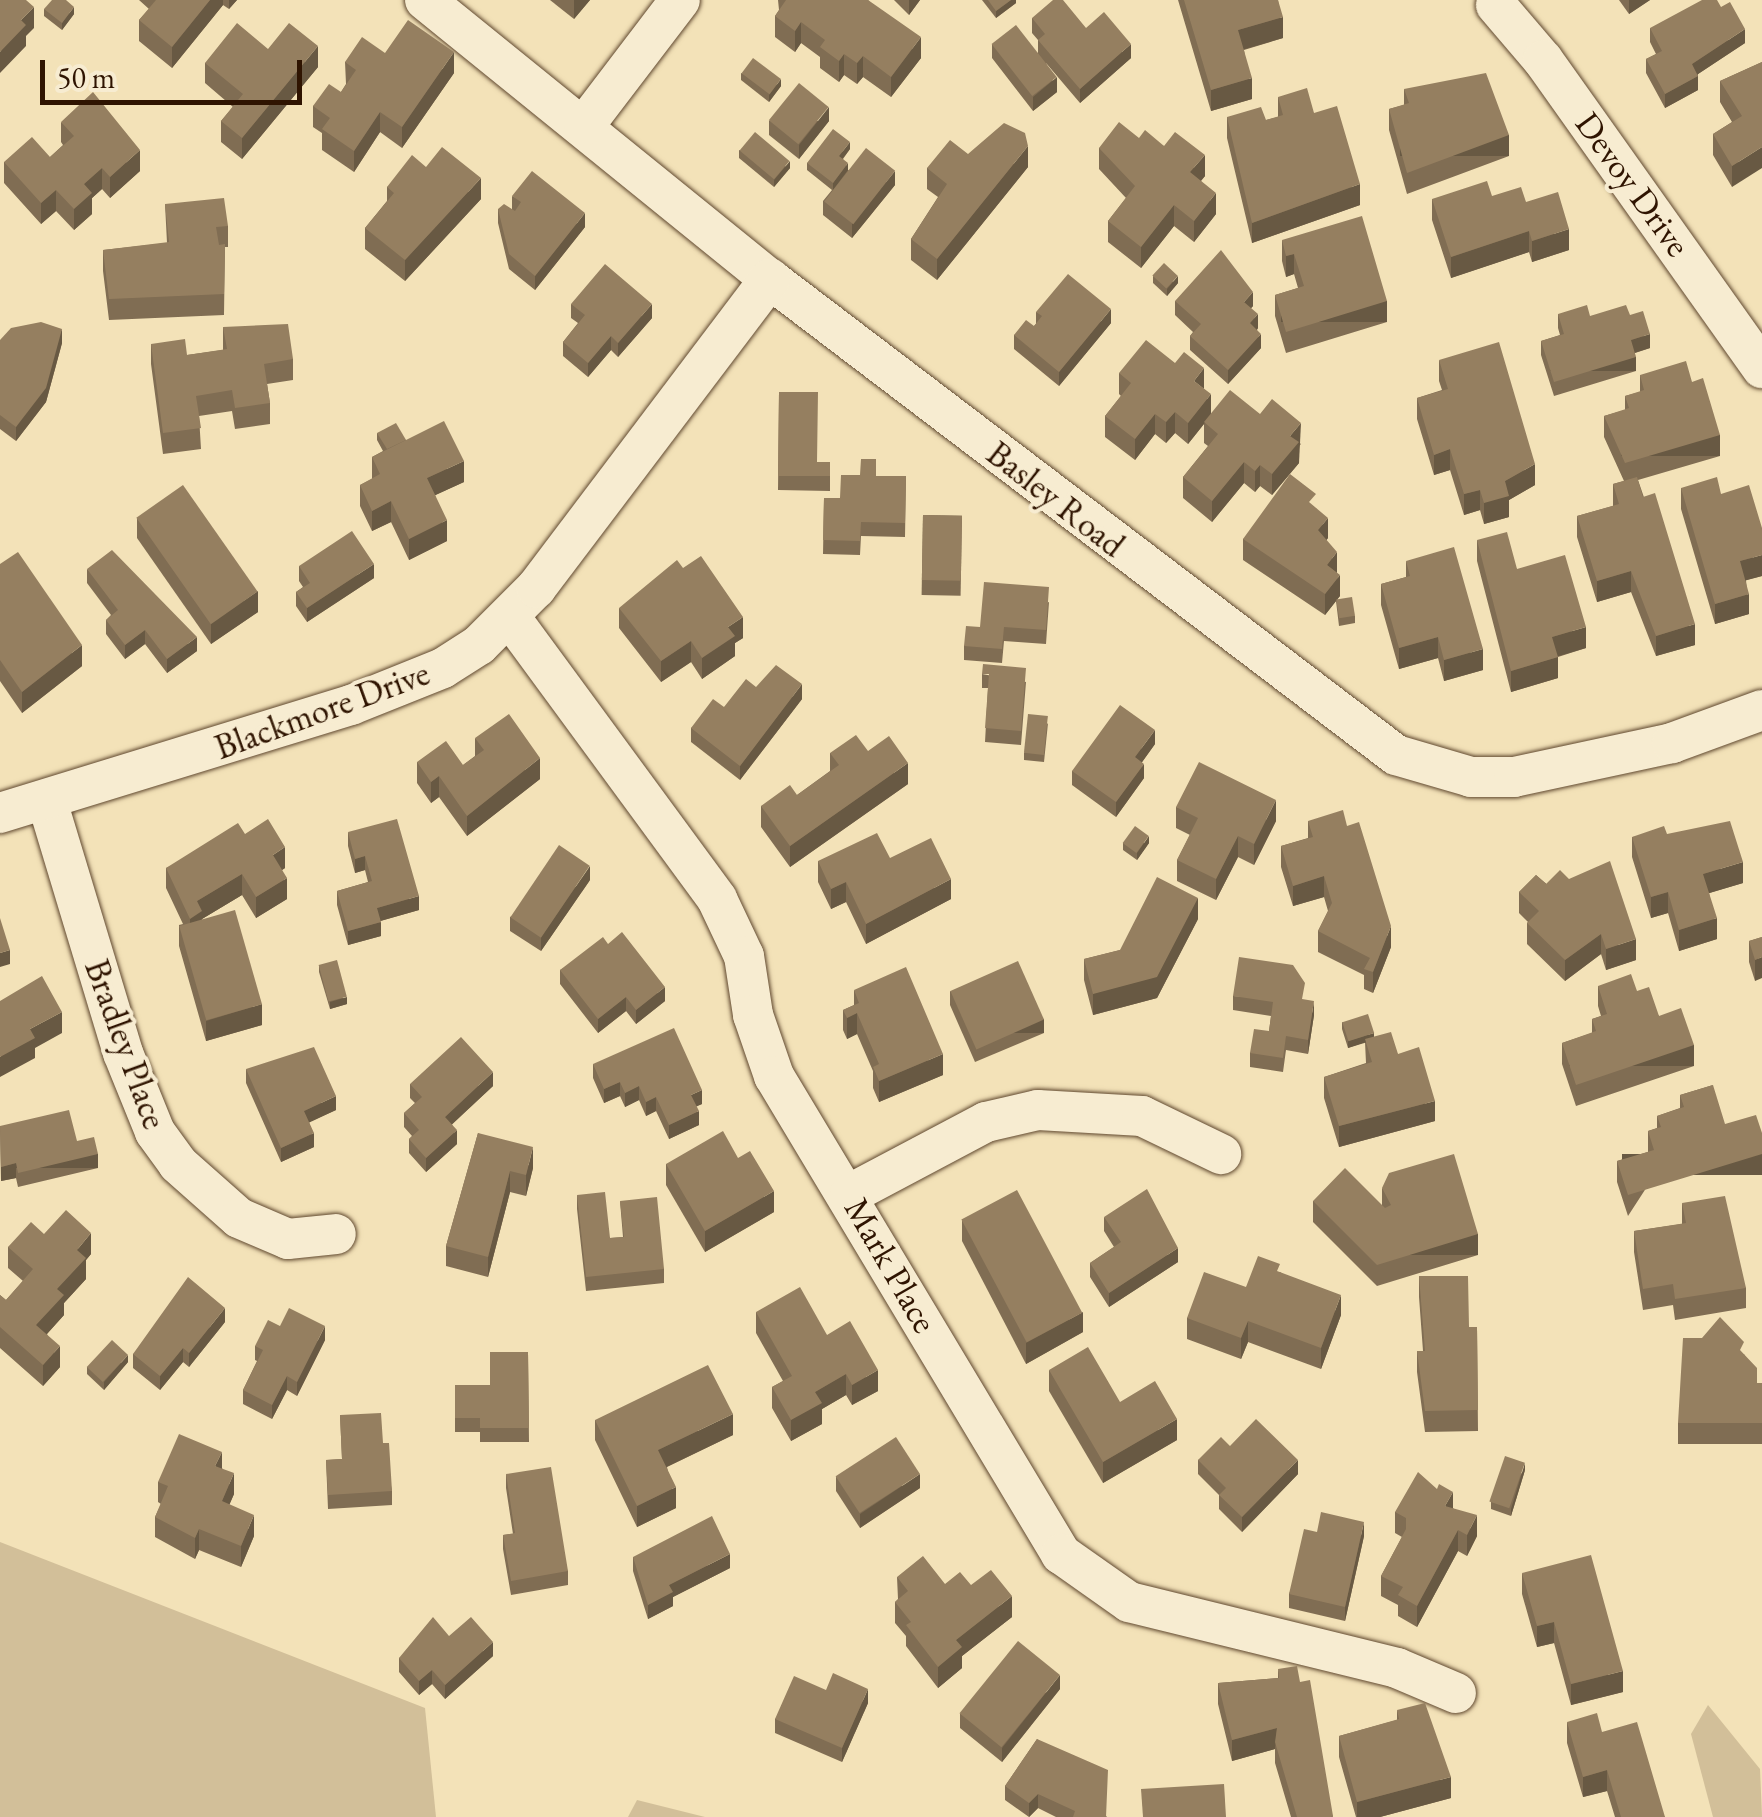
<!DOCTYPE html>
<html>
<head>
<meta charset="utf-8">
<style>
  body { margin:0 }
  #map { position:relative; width:1762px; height:1817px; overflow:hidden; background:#f3e2b8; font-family:"EB Garamond",serif }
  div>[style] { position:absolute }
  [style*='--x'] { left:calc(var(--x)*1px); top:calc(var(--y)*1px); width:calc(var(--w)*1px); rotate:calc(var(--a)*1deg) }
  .green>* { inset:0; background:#d2bf99 }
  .roads { filter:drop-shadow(0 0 2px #60482f) drop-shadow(0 0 2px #60482f) }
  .minor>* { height:40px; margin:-20px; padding:0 20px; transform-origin:20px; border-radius:20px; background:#f7ecd1 }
  .wall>* { inset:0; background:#806d53; transform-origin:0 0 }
  .shaded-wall>* { inset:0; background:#685943; transform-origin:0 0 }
  .building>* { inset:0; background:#957f60; transform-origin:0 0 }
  span { translate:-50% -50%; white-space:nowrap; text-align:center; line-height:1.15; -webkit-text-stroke:8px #f7ecd1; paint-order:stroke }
  .street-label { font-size:35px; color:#2f1401 }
  .scale { position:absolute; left:40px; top:60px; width:262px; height:45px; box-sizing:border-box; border:5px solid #2f1401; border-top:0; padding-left:12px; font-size:30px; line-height:35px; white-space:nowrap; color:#2f1401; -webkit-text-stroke:8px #f7ecd1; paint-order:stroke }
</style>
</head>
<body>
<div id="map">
  <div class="green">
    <div style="clip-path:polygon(0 1542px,425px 1708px,436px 1817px,0 1817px)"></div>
    <div style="clip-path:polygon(1708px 1705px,1760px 1769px,1762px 1817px,1713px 1817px,1691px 1734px)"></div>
    <div style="clip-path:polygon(637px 1800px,705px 1817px,628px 1817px)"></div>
  </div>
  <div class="roads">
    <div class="minor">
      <div style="--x:425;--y:0;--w:444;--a:39"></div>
      <div style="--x:770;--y:279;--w:786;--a:37.25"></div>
      <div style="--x:1396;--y:755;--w:78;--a:16.3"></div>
      <div style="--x:1471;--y:777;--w:43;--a:0"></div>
      <div style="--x:1514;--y:777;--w:162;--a:-12.1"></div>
      <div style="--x:1672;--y:743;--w:96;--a:-20.1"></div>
      <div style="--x:1496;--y:5;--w:72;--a:49.5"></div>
      <div style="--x:1543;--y:60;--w:378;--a:54.6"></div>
      <div style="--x:584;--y:126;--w:158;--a:-52.7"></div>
      <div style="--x:510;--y:617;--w:350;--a:53.7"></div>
      <div style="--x:717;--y:899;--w:63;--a:64.7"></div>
      <div style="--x:744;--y:956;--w:60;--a:81.3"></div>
      <div style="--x:753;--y:1015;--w:65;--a:71"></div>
      <div style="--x:774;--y:1076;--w:558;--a:59.02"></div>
      <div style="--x:1061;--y:1554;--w:83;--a:35.2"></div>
      <div style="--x:1129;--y:1602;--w:276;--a:13.8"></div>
      <div style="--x:1397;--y:1668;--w:64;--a:23"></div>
      <div style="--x:47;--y:801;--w:263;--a:73.2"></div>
      <div style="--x:123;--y:1053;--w:85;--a:67.9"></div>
      <div style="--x:155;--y:1132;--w:39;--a:54"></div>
      <div style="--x:178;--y:1164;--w:81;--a:41.5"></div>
      <div style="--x:239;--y:1218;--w:53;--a:23.2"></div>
      <div style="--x:288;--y:1239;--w:48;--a:-5.9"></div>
      <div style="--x:0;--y:813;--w:367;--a:-17.1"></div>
      <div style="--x:351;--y:705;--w:99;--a:-21.9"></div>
      <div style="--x:443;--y:668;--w:43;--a:-32.6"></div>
      <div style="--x:479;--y:645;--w:81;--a:-45"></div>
      <div style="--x:536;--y:588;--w:388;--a:-52.9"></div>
      <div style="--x:850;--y:1194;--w:154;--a:-27.9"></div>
      <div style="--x:986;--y:1122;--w:53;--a:-13"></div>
      <div style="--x:1038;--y:1110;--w:104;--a:3.3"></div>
      <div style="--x:1142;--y:1116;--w:88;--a:25.7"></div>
    </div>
  </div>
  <div class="wall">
    <div style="clip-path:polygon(139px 0,237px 0,229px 9px,223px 5px,172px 68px,139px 41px,139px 20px,149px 9px)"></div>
    <div style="clip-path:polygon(550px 0,590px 0,574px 19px)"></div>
    <div style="clip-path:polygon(778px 0,868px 0,921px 58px,891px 97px,863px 77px,857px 84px,844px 75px,839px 82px,820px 68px,820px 57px,801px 43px,795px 52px,775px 37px,775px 16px,779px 10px)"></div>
    <div style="clip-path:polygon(894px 0,920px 0,909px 15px)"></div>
    <div style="clip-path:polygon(982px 0,1016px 0,1016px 3px,996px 18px)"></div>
    <div style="clip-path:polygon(1178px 0,1278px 0,1283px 38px,1244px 50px,1252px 99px,1211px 111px)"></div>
    <div style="clip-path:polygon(1619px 0,1650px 0,1629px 14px)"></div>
    <div style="clip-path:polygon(44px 9px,74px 14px,62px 30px,44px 16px)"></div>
    <div style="clip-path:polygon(1032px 18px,1086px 28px,1131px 58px,1080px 103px,1046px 63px,1057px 92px,1033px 111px,992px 58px,992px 44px,1038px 53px,1038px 40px,1032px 33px)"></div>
    <div style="clip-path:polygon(1650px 28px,1745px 43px,1698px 74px,1698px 90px,1665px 108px,1646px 73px,1646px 59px,1656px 54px,1650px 42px)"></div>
    <div style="clip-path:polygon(268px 49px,318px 67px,242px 159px,221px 142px,221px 121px,233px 107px,205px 83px,205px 63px)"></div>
    <div style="clip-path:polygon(385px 53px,454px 73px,402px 148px,380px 132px,354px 172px,322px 150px,322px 133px,313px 127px,313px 106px,341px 92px,346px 84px,345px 62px)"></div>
    <div style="clip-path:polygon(1762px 62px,1732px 187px,1713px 155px,1713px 134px,1732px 122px,1720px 102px,1720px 81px)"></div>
    <div style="clip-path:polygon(741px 73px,781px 86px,769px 102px,741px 80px)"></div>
    <div style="clip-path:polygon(1404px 89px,1509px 156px,1407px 194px,1389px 130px,1389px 109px,1404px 105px)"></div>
    <div style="clip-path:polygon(1278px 97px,1314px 113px,1360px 205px,1252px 243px,1227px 138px,1227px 117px,1266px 120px,1278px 117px)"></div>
    <div style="clip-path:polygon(769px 121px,829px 121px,799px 159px,769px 135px)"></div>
    <div style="clip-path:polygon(61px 122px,140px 171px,110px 198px,102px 189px,92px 198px,92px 214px,74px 230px,56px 211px,41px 224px,4px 183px,4px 162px,50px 157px,63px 145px,61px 142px)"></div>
    <div style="clip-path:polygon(1139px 138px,1164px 146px,1205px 176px,1201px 181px,1216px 214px,1194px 242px,1174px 226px,1141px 268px,1108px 242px,1108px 221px,1126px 198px,1099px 169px,1099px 148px)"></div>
    <div style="clip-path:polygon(850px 149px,843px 159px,848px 170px,895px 185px,852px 238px,823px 215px,823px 201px,832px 190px,807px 170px,807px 163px)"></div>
    <div style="clip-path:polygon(739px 150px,790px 168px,774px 187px,739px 158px)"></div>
    <div style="clip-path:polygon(968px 154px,1028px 167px,937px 280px,911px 260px,911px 239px,938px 197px,927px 189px,927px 168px)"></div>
    <div style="clip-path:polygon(426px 167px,481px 199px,405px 281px,365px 249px,365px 228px,387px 201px,387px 187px)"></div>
    <div style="clip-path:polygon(512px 196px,585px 227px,535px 290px,509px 269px,498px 223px,498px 209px,512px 210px)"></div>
    <div style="clip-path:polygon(1492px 196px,1526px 202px,1569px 250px,1532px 262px,1529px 252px,1451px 278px,1432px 220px,1432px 199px)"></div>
    <div style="clip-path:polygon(165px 204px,228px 226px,228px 247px,225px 247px,224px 315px,109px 320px,103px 271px,103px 250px,167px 243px)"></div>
    <div style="clip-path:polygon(1282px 240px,1387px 322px,1286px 353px,1275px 316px,1275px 295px,1298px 288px,1294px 274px,1286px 277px,1282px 261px)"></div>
    <div style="clip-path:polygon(1153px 276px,1178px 283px,1167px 296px,1153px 283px)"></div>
    <div style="clip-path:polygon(1175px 301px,1253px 306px,1251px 308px,1258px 328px,1257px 330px,1261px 348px,1228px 384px,1190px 350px,1190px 336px,1193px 332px,1175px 315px)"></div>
    <div style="clip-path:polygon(571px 304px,652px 318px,618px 357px,611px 350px,588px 377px,563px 356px,563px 342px,578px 323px,571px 318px)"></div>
    <div style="clip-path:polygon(1036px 312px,1111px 323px,1059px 386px,1014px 349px,1014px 335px,1034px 326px,1036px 324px)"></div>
    <div style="clip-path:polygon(1558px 314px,1590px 316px,1630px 315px,1650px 348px,1635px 353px,1636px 371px,1554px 396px,1541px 355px,1541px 341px,1560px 335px,1558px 328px)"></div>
    <div style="clip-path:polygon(223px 327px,293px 359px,293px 380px,267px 384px,270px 403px,270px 424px,235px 429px,232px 411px,199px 416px,201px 449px,163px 454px,151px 364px,151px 344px,187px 355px,223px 350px)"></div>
    <div style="clip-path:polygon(0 340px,62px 343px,46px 402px,16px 441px,0 429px)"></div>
    <div style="clip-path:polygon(1439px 360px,1535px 485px,1509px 500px,1509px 517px,1484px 524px,1480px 510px,1464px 515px,1450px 470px,1434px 475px,1417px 419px,1417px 398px,1442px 390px,1439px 381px)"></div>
    <div style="clip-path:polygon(1119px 373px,1204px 389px,1211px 414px,1260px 414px,1301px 444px,1299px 446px,1299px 463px,1272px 495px,1260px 486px,1255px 492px,1244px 483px,1212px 522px,1183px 498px,1183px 477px,1208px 446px,1204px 443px,1204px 424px,1188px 444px,1175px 433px,1166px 443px,1155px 434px,1135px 460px,1105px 437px,1105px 416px,1121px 396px,1119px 394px)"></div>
    <div style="clip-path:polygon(1640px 375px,1692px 382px,1720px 456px,1638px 480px,1695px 645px,1656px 656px,1631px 592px,1597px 602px,1577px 537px,1577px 516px,1613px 506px,1613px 484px,1624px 481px,1604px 437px,1604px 416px,1625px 410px,1625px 396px,1640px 392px)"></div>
    <div style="clip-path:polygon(779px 392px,817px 462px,830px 462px,830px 491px,778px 490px)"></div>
    <div style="clip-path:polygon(377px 433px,406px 440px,464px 482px,435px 495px,447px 541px,409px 560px,391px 522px,372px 531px,360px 506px,360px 485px,372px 479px,372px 457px,383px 451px,377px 440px)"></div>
    <div style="clip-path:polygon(876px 476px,906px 476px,905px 537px,861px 536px,860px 555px,823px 554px,824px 498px,840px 498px)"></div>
    <div style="clip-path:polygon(1681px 488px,1721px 494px,1762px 576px,1746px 580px,1749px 614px,1715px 624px,1681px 509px)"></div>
    <div style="clip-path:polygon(1316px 508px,1328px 538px,1326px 540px,1337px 573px,1340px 596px,1337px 599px,1355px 616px,1355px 623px,1339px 626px,1336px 601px,1325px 615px,1243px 560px,1243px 539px)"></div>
    <div style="left:923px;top:515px;width:39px;height:80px;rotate:1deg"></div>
    <div style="clip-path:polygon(137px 518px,258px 612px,211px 644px,137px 538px)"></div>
    <div style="clip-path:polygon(1477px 540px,1517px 569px,1586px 648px,1558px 657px,1558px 678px,1511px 692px,1477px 561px)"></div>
    <div style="clip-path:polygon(1406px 561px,1483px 670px,1444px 681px,1438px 658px,1399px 669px,1381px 605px,1381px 584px,1406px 577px)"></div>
    <div style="clip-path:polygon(0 564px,82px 666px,22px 713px,0 681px)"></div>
    <div style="clip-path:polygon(299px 566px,374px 578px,307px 622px,296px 606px,296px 592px,303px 587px,299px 581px)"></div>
    <div style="clip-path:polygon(87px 569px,197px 651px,167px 673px,145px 644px,125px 659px,106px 634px,106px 620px,111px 615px,87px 583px)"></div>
    <div style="clip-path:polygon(1049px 602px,1046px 644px,1004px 641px,1002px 663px,964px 660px,964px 646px,980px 627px)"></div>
    <div style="clip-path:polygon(619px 608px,743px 638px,735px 643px,735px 656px,702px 679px,691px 662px,661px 682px,619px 628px)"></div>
    <div style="clip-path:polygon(982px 674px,1026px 682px,1021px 745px,985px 742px,988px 688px,982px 688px)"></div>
    <div style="clip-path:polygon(756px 687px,802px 699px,740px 780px,691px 742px,691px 728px)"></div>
    <div style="clip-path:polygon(1048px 723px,1044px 762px,1024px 760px,1024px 753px)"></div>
    <div style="clip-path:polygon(475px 738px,540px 779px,467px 836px,439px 797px,431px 803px,417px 783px,417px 762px,463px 765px,475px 756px)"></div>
    <div style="clip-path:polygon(1155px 744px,1142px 762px,1144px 778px,1116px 817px,1072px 785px,1072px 771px)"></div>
    <div style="clip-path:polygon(868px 751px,908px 784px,790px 867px,761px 827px,761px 806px,797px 795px,830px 771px,830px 753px)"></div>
    <div style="clip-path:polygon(1176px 807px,1276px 821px,1254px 865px,1238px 857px,1216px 900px,1177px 881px,1177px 860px,1190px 835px,1176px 828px)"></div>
    <div style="clip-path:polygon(1308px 821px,1347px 826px,1391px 947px,1373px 993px,1364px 989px,1364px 975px,1318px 952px,1318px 931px,1328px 911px,1324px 897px,1293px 906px,1281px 867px,1281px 846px,1308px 838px)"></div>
    <div style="clip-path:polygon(348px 832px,419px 910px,380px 921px,381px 936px,348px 945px,337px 905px,337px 891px,368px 882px,365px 870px,355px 873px,348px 846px)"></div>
    <div style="clip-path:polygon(245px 834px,285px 868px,282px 870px,287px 899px,256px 918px,242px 895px,202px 919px,262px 1025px,206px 1041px,179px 946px,179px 925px,183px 924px,166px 888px,166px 868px)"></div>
    <div style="clip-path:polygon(1667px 834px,1743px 883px,1709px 893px,1717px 939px,1679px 951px,1668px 913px,1651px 918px,1632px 857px,1632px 837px)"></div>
    <div style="clip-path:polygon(1123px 843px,1149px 843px,1137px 860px,1123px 850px)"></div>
    <div style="clip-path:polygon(890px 858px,951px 899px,866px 944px,846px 902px,831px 909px,818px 882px,818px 861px)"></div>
    <div style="clip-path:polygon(1536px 875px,1636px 960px,1606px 970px,1601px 954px,1565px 981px,1527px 944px,1527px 923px,1528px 922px,1519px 913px,1519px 892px)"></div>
    <div style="clip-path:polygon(590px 880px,541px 951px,510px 931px,510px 917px)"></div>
    <div style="clip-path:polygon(1198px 919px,1157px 998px,1093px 1015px,1084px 980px,1084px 959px,1120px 950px)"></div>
    <div style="clip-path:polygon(1762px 937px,1755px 981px,1749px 962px,1749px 941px)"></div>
    <div style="clip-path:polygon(608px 944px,665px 1001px,636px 1024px,626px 1011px,598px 1033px,560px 984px,560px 970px)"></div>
    <div style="clip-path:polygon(319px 965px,347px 1004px,330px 1009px,319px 972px)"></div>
    <div style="clip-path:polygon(1598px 986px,1637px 991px,1659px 1016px,1694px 1066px,1576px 1106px,1562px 1064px,1562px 1043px,1592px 1033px,1592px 1019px,1601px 1016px,1598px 1006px)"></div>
    <div style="clip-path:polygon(854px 990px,943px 1075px,879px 1102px,873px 1088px,873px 1071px,857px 1034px,847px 1039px,843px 1030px,843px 1010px,854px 1005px)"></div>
    <div style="clip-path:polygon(950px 991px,1044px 1033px,975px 1062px,950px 1005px)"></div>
    <div style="clip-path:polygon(1233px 996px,1304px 1000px,1314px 1015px,1308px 1054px,1286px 1050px,1283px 1072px,1250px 1067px,1250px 1053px,1269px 1031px,1271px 1016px,1233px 1010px)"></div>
    <div style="clip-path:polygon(1342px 1022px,1374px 1037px,1398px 1054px,1435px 1121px,1339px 1147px,1324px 1098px,1324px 1077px,1366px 1063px,1365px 1042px,1348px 1048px,1342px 1029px)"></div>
    <div style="clip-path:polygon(593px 1064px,702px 1104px,696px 1106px,699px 1125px,669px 1139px,656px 1111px,646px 1116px,639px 1100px,625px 1107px,620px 1096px,604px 1103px,593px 1078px)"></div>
    <div style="clip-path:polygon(246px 1069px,336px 1110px,309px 1122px,314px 1147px,281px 1162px,246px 1083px)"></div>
    <div style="clip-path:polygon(410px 1084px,493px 1086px,452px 1124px,457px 1144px,426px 1172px,409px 1153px,409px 1139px,412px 1136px,404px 1127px,404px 1113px,415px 1103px,410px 1098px)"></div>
    <div style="clip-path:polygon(1713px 1085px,1628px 1216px,1617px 1182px,1617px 1161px,1648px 1152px,1648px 1131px,1657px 1128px,1657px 1116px,1680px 1108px,1680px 1095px)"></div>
    <div style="clip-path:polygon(0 1126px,77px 1141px,98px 1168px,18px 1187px,16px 1178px,1px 1181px)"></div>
    <div style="clip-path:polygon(478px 1133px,533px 1168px,526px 1196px,510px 1192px,488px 1277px,446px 1266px,446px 1246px)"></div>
    <div style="clip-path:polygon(738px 1158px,774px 1212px,705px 1252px,666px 1185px,666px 1164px)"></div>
    <div style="clip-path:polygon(1382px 1188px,1478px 1255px,1377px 1286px,1313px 1222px,1313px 1201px,1382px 1205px)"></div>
    <div style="clip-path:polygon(577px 1195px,610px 1238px,623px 1237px,620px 1201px,664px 1269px,664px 1283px,586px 1291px,577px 1209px)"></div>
    <div style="clip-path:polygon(1682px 1203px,1746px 1288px,1746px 1308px,1675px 1320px,1673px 1305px,1643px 1310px,1634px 1252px,1634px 1231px,1682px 1224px)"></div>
    <div style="clip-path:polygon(1104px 1217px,1178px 1262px,1109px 1307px,1090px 1277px,1090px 1263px,1114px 1247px,1104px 1231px)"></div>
    <div style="clip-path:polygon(962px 1220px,1083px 1332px,1026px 1364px,962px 1241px)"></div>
    <div style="clip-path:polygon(44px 1234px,91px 1254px,86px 1260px,86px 1279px,64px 1303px,64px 1315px,47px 1334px,60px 1367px,43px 1386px,0 1348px,0 1295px,6px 1300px,23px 1281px,8px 1268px,8px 1247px)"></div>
    <div style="clip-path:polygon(1280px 1272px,1341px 1315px,1321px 1369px,1248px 1342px,1241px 1359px,1187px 1339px,1187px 1318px,1246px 1287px)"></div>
    <div style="clip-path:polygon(1419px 1276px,1469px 1327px,1477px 1327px,1478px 1431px,1425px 1432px,1417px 1372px,1417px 1351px,1423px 1351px,1419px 1297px)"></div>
    <div style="clip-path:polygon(756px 1312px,827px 1335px,878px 1391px,852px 1405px,846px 1395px,822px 1409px,822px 1424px,791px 1441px,772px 1408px,772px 1387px,783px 1381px,756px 1333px)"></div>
    <div style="clip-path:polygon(225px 1322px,189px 1367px,183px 1362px,160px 1390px,133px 1368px,133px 1354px)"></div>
    <div style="clip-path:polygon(325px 1340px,297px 1396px,287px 1390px,272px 1419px,243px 1404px,243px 1390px,257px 1361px,255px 1360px,255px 1346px)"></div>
    <div style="clip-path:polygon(528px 1352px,529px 1442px,480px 1442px,480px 1432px,455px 1432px,455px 1385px,490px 1385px)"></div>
    <div style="clip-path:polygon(1744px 1354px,1757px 1383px,1762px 1383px,1762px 1444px,1678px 1444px,1678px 1423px)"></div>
    <div style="clip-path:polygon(128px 1362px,104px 1390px,87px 1374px,87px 1367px)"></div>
    <div style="clip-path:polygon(1049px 1370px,1177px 1440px,1103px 1483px,1049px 1391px)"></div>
    <div style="clip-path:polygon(340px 1415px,383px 1443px,392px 1491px,392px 1505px,328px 1509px,326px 1460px,342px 1459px)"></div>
    <div style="clip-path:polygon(595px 1420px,733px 1435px,667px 1467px,676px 1508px,637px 1527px,595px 1440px)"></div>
    <div style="clip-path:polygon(1230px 1446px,1298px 1474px,1242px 1532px,1219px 1509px,1219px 1495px,1198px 1474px,1198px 1460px)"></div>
    <div style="clip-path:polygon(222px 1468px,234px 1494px,229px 1505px,254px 1536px,241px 1567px,199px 1550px,195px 1559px,155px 1537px,155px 1517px,161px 1504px,158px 1502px,158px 1482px)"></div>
    <div style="clip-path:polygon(1525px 1470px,1511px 1516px,1491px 1509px,1491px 1502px)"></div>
    <div style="clip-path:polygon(506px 1474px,568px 1571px,568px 1585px,511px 1595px,503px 1549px,503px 1535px,513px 1534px,506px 1488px)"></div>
    <div style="clip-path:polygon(836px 1477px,920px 1488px,860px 1528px,836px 1491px)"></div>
    <div style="clip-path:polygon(1453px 1508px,1477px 1536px,1467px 1556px,1458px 1551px,1417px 1627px,1398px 1616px,1398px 1605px,1381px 1596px,1381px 1576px,1402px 1537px,1395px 1533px,1395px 1512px)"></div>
    <div style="clip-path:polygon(1317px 1532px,1364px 1536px,1345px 1621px,1289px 1608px,1289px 1594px)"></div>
    <div style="clip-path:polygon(633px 1557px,730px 1568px,673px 1597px,673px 1606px,648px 1619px,633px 1571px)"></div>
    <div style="clip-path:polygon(1522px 1573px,1623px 1692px,1571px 1705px,1554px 1643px,1537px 1647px,1522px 1594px)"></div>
    <div style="clip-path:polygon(897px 1577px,945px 1584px,971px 1585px,1012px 1617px,962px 1656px,962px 1668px,938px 1688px,906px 1646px,906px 1636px,895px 1623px,895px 1602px,898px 1599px)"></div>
    <div style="clip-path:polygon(449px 1636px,493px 1656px,445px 1699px,432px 1684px,419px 1695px,399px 1672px,399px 1658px)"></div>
    <div style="clip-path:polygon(1278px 1669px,1333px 1817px,1291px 1817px,1275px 1763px,1275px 1749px,1232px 1761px,1218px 1704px,1218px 1683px,1278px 1678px)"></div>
    <div style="clip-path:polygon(1060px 1689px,1002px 1762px,960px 1728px,960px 1714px)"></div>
    <div style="clip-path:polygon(826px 1690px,868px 1703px,842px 1762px,775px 1733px,775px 1719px)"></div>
    <div style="clip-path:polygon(1397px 1710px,1451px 1798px,1380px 1817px,1356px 1817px,1339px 1757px,1339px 1736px,1397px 1720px)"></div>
    <div style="clip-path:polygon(1567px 1722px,1665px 1817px,1615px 1817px,1607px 1791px,1583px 1797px,1567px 1743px)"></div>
    <div style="clip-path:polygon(1037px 1739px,1107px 1817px,1056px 1817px,1038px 1808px,1029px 1817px,1005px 1800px,1005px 1786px)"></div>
  </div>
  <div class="shaded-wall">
    <div style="clip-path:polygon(210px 0,223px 0,223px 5px,172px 68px,172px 47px)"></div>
    <div style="clip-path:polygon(229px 0,237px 0,229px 9px)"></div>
    <div style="clip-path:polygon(574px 0,590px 0,574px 19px)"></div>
    <div style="clip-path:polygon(909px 0,920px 0,909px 15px)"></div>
    <div style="clip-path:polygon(1011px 0,1016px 0,1016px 3px,996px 18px,996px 11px)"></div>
    <div style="clip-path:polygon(1629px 0,1650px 0,1629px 14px)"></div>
    <div style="clip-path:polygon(34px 7px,34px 28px,26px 36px,26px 46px,0 73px,0 52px,21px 20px)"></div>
    <div style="clip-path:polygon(74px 7px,74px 14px,62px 30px,62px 23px)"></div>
    <div style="clip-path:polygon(1283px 17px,1283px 38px,1238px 51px,1238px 30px)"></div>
    <div style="clip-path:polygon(801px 22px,801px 43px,795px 52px,795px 31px)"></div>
    <div style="clip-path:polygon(1745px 29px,1745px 43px,1692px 78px,1692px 64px)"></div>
    <div style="clip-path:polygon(921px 37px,921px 58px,891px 97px,891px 77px)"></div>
    <div style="clip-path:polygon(1131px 44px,1131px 58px,1080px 103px,1080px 89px)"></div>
    <div style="clip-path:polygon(318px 46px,318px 67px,242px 159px,242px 138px)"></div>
    <div style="clip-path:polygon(454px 52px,454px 73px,402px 148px,402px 127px)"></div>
    <div style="clip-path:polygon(844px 54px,844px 75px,839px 82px,839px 61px)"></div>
    <div style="clip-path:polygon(863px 56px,863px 77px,857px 84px,857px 63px)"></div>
    <div style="clip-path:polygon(1698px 76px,1698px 90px,1665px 108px,1665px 94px)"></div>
    <div style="clip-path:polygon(1057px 77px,1057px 92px,1033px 111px,1033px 97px)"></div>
    <div style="clip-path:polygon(1252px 78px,1252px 99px,1211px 111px,1211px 90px)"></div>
    <div style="clip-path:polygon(781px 79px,781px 86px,769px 102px,769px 95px)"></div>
    <div style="clip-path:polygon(829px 107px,829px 121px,799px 159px,799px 145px)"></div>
    <div style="clip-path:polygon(380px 112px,380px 132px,354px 172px,354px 151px)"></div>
    <div style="left:1509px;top:135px;width:21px;height:109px;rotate:90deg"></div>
    <div style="clip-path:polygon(850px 142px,850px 149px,839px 163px,839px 156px)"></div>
    <div style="clip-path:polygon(1028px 146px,1028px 167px,937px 280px,937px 259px)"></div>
    <div style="clip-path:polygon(1762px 147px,1762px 168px,1732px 187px,1732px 166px)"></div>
    <div style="clip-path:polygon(140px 150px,140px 171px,110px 198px,110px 177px)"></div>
    <div style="clip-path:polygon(1205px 155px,1205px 176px,1190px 193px,1190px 172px)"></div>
    <div style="clip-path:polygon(790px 161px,790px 168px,774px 187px,774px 180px)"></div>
    <div style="clip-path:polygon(848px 163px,848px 170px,833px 190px,833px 183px)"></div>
    <div style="clip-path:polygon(102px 168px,102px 189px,92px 198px,92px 214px,74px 230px,74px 209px,84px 184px)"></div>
    <div style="clip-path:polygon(895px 171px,895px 185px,852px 238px,852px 224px)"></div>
    <div style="clip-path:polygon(481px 178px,481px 199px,405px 281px,405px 260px)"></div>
    <div style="clip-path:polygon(1360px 184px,1360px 205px,1252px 243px,1252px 223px)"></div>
    <div style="clip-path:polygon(56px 190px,56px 211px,41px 224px,41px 203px)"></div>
    <div style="clip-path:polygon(1216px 193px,1216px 214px,1194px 242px,1194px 221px)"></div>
    <div style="clip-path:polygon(1174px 205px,1174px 226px,1141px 268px,1141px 247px)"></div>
    <div style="clip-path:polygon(585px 213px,585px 227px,535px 290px,535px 276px)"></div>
    <div style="clip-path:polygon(1569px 229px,1569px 250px,1532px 262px,1532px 241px)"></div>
    <div style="clip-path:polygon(1529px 231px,1529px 252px,1451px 278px,1451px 257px)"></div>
    <div style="clip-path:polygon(1294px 254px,1294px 274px,1286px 277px,1286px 256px)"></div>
    <div style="clip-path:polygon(1178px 276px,1178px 283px,1167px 296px,1167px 289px)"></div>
    <div style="clip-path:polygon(1253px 292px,1253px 306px,1244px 316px,1244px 302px)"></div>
    <div style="left:1387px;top:301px;width:21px;height:106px;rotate:90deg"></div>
    <div style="clip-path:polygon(652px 304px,652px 318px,618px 357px,618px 343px)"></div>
    <div style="clip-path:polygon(1111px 309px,1111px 323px,1059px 386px,1059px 372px)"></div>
    <div style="clip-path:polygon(1258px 314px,1258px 328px,1250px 338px,1250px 323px)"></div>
    <div style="clip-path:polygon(62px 329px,62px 343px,46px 402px,16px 441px,16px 427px)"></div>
    <div style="clip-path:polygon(1261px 334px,1261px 348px,1228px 384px,1228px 370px)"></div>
    <div style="clip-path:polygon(1650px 334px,1650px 348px,1631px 354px,1631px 340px)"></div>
    <div style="clip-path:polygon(611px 336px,611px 350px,588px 377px,588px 363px)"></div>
    <div style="left:1636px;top:357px;width:14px;height:86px;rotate:90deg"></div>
    <div style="clip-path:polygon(1204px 368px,1204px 389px,1194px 381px)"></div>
    <div style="clip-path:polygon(1211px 394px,1211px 415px,1188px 444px,1188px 423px)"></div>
    <div style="clip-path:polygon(1175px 412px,1175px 433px,1166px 443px,1166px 422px)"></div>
    <div style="clip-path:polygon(1155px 414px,1155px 434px,1135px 460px,1135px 439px)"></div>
    <div style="clip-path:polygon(1301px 423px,1299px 463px,1272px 495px,1272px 474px,1290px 436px)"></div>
    <div style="left:1720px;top:435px;width:21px;height:99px;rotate:90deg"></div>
    <div style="clip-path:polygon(1450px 449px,1450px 470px,1434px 475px,1434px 455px)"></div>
    <div style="clip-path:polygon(464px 461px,464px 482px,427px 499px,427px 478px)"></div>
    <div style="clip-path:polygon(1244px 462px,1244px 483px,1212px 522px,1212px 501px)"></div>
    <div style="clip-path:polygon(1535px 464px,1535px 485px,1509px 500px,1509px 517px,1484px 524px,1484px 503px,1505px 481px)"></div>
    <div style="clip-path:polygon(1260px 465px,1260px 486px,1255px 492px,1255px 471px)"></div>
    <div style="clip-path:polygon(1480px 490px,1480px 510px,1464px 515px,1464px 494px)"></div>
    <div style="clip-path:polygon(391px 501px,391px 522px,372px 531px,372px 511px)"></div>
    <div style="clip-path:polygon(1328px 518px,1328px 538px,1318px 551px,1318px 530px)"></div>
    <div style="clip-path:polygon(447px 520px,447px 541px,409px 560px,409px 539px)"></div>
    <div style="clip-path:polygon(1337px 552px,1337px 573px,1327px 565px)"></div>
    <div style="clip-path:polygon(1762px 555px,1762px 576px,1740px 582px,1740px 561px)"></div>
    <div style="clip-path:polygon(374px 564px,374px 578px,307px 622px,307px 608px)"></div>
    <div style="clip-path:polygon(1631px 571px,1631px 592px,1597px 602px,1597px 581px)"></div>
    <div style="clip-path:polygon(1340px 575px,1340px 596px,1325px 615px,1325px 594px)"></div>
    <div style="clip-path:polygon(258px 591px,258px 612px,211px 644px,211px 623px)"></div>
    <div style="clip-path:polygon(1749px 594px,1749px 614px,1715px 624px,1715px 604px)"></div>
    <div style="clip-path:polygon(743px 617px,743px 638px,735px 643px,735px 656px,702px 679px,702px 658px,728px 627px)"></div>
    <div style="clip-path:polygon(1695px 624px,1695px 645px,1656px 656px,1656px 636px)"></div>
    <div style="clip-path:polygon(1586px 627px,1586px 648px,1552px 658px,1552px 637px)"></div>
    <div style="clip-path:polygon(145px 630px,145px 644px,125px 659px,125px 645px)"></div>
    <div style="clip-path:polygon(197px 637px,197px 651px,167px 673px,167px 659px)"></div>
    <div style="clip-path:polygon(1438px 637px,1438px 658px,1399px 669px,1399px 648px)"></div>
    <div style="clip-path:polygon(691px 641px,691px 662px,661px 682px,661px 661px)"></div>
    <div style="clip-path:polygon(82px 645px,82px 666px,22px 713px,22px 692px)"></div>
    <div style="clip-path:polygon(1483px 649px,1483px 670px,1444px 681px,1444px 660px)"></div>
    <div style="clip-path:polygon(1558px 657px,1558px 678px,1511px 692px,1511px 671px)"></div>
    <div style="clip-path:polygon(802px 684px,802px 699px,740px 780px,740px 766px)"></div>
    <div style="clip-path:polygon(1155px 730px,1155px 744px,1135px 772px,1135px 757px)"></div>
    <div style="clip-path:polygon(540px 758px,540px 779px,467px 836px,467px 816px)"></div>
    <div style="clip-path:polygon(908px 763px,908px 784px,790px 867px,790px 846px)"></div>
    <div style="clip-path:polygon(1144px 764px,1144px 778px,1116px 817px,1116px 802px)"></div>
    <div style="clip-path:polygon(439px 776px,439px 797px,431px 803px,431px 782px)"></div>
    <div style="clip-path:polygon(1276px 800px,1276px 821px,1254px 865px,1254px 844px)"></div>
    <div style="clip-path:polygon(1149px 836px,1149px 843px,1137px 860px,1137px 853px)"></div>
    <div style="clip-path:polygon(1238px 836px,1238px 857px,1216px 900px,1216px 879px)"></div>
    <div style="clip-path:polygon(285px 847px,285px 868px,273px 876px,273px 855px)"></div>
    <div style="clip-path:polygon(365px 856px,365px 870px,355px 873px,355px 859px)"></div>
    <div style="clip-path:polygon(1743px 862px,1743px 883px,1703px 895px,1703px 874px)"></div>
    <div style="clip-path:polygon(590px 866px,590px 880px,541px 951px,541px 937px)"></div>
    <div style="clip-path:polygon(242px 874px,242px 895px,202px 919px,190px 940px,190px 919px,197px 901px)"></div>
    <div style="clip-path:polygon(1324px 876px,1324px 897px,1293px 906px,1293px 886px)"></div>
    <div style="clip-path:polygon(287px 878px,287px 899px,256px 918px,256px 897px)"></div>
    <div style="clip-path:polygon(951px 879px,951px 899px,866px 944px,866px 924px)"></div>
    <div style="clip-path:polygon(846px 882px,846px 902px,831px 909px,831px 889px)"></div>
    <div style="clip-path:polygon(1668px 892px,1668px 913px,1651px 918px,1651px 897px)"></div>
    <div style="clip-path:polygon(419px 896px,419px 910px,377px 922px,377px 908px)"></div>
    <div style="clip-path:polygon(1198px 898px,1198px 919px,1157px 998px,1093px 1015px,1093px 994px)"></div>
    <div style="clip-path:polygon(1717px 918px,1717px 939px,1679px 951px,1679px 930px)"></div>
    <div style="clip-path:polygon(381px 922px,381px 936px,348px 945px,348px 931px)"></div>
    <div style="clip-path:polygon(1391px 926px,1391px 947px,1373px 993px,1373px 972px)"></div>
    <div style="clip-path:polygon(1601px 934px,1601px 954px,1565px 981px,1565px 960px)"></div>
    <div style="clip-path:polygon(1636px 939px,1636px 960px,1606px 970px,1606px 949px)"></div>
    <div style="clip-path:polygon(10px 950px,10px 964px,0 967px,0 953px)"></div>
    <div style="clip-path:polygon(1762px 957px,1762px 978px,1755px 981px,1755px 960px)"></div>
    <div style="clip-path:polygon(665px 987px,665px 1001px,636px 1024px,636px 1010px)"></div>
    <div style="clip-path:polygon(347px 997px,347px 1004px,330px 1009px,330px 1002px)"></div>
    <div style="clip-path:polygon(626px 997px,626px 1011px,598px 1033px,598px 1019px)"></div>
    <div style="clip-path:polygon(1314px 1001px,1314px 1015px,1308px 1054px,1308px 1040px)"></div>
    <div style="clip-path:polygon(262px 1004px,262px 1025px,206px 1041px,206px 1021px)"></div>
    <div style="clip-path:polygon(62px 1012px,62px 1033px,35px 1048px,35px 1058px,0 1077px,0 1057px,30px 1029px)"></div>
    <div style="clip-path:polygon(857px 1013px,857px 1034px,847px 1039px,847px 1018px)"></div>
    <div style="left:1044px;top:1019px;width:14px;height:75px;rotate:90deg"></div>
    <div style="clip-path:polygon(1374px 1033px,1374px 1040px,1348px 1048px,1348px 1041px)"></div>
    <div style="left:1694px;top:1045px;width:21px;height:125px;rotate:90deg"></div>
    <div style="clip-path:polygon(943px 1054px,943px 1075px,879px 1102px,879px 1081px)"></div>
    <div style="clip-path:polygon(493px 1072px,493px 1086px,445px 1131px,445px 1117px)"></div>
    <div style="clip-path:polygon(620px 1082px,620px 1096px,604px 1103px,604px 1089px)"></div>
    <div style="clip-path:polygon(639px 1086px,639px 1100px,625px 1107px,625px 1093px)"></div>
    <div style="clip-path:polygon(702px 1090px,702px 1104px,691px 1109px,691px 1095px)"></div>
    <div style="clip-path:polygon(336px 1096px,336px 1110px,304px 1125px,304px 1111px)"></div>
    <div style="clip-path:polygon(656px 1097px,656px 1111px,646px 1116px,646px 1102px)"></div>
    <div style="clip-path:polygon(1435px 1101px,1435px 1121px,1339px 1147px,1339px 1126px)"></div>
    <div style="clip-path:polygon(699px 1111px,699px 1125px,669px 1139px,669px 1125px)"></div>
    <div style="clip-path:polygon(457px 1130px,457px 1144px,426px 1172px,426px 1158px)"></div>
    <div style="clip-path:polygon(314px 1133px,314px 1147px,281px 1162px,281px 1148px)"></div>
    <div style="clip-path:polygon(533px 1147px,533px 1168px,526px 1196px,526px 1175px)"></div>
    <div style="left:98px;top:1154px;width:14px;height:82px;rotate:90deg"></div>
    <div style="left:1762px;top:1154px;width:21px;height:140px;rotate:90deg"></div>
    <div style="clip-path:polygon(16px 1163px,16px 1178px,1px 1181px,1px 1167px)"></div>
    <div style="clip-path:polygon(510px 1171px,510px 1192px,488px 1277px,488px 1257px)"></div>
    <div style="clip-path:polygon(774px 1191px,774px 1212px,705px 1252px,705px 1231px)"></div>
    <div style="clip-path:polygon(91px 1233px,91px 1254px,86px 1260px,86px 1279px,64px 1303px,64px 1315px,36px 1346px,36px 1325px,57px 1289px,77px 1250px)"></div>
    <div style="left:1478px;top:1234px;width:21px;height:106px;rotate:90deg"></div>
    <div style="clip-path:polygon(1178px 1248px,1178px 1262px,1109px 1307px,1109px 1293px)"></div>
    <div style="clip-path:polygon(1341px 1295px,1341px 1315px,1321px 1369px,1321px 1348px)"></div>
    <div style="clip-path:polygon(225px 1308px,225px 1322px,189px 1367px,189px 1353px)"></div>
    <div style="clip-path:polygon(1083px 1312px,1083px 1332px,1026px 1364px,1026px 1343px)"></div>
    <div style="clip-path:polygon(1248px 1321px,1248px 1342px,1241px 1359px,1241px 1338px)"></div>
    <div style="clip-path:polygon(325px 1326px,325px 1340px,297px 1396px,297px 1382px)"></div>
    <div style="clip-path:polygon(60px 1346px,60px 1367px,43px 1386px,43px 1365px)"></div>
    <div style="clip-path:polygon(183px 1348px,183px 1362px,160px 1390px,160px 1376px)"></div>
    <div style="clip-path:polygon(128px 1355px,128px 1362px,104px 1390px,104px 1382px)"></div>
    <div style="clip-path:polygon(878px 1370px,878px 1391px,852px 1405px,852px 1385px)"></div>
    <div style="clip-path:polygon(846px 1374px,846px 1395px,822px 1409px,822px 1424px,791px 1441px,791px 1420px,815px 1392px)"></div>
    <div style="clip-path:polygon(287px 1376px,287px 1390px,272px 1419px,272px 1405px)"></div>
    <div style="clip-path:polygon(733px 1414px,733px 1435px,658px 1471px,658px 1450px)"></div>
    <div style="clip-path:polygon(1177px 1419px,1177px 1440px,1103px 1483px,1103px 1462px)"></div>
    <div style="clip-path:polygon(222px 1452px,222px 1473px,215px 1466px)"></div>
    <div style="clip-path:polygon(1298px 1460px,1298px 1474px,1242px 1532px,1242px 1517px)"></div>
    <div style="clip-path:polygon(1525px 1463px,1525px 1470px,1511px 1516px,1511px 1509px)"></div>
    <div style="clip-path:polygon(234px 1473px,234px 1494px,222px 1522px,222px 1501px)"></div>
    <div style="clip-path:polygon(920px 1474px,920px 1488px,860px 1528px,860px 1514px)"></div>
    <div style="clip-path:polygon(676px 1487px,676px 1508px,637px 1527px,637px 1506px)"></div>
    <div style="clip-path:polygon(1453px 1492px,1453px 1513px,1445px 1506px)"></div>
    <div style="clip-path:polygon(254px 1515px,254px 1536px,241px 1567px,241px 1546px)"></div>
    <div style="clip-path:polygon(1477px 1515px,1477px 1536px,1467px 1556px,1467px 1535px)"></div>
    <div style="clip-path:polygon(1364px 1522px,1364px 1536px,1345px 1621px,1345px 1607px)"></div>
    <div style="clip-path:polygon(199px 1529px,199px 1550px,195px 1559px,195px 1538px)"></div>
    <div style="clip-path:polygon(1458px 1530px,1458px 1551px,1417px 1627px,1417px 1606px)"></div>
    <div style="clip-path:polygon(730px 1554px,730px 1568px,673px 1597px,673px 1606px,648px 1619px,648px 1605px,669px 1585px)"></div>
    <div style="clip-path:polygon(1012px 1596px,1012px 1617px,962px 1656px,962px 1668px,938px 1688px,938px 1667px,956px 1640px)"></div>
    <div style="clip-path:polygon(1554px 1622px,1554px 1643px,1537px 1647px,1537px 1626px)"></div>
    <div style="clip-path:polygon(493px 1642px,493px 1656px,445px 1699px,445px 1685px)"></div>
    <div style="clip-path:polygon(432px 1670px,432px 1684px,419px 1695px,419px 1681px)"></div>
    <div style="clip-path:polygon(1623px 1671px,1623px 1692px,1571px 1705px,1571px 1684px)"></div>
    <div style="clip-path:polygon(1060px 1675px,1060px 1689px,1002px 1762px,1002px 1748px)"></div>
    <div style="clip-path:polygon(868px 1689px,868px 1703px,842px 1762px,842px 1748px)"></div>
    <div style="clip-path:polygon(1277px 1728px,1275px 1749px,1232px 1761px,1232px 1740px)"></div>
    <div style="clip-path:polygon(1607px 1770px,1607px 1791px,1583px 1797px,1583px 1777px)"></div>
    <div style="clip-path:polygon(1451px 1777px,1451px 1798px,1380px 1817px,1357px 1817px,1357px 1802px)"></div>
    <div style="clip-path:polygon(1038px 1794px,1038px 1808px,1029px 1817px,1029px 1803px)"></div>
  </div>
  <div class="building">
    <div style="clip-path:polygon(0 0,26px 0,34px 7px,21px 20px,26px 25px,0 52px)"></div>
    <div style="clip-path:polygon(52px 0,66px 0,74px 7px,62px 23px,44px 9px)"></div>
    <div style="clip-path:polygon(156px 0,210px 0,172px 47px,139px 20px)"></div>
    <div style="clip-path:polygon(786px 0,868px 0,921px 37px,891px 77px,863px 56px,857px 63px,844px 54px,839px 61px,820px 47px,825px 40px,801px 22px,795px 31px,775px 16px)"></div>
    <div style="clip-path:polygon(988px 0,1011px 0,996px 11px)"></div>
    <div style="clip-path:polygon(1053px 0,1063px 0,1086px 28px,1104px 12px,1131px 44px,1080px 89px,1038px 40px,1045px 34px,1032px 18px)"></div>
    <div style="clip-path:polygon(1184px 0,1278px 0,1283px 17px,1238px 30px,1252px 78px,1211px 90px)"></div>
    <div style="clip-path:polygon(1702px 0,1717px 0,1721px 7px,1730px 2px,1745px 29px,1692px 64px,1698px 76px,1665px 94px,1646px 59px,1662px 51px,1650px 28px)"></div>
    <div style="clip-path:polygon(408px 20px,454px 52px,402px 127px,380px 112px,354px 151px,322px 129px,330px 118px,313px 106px,329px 84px,341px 92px,356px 70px,345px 62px,362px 37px,385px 53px)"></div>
    <div style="clip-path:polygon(237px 23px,268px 49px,289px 23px,318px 46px,242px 138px,221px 121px,243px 94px,205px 63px)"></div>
    <div style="left:1016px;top:25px;width:66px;height:31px;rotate:52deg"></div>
    <div style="left:753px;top:58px;width:35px;height:19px;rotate:37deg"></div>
    <div style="clip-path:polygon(1762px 62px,1762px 147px,1732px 166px,1713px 134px,1742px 116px,1720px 81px)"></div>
    <div style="clip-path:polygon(1486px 73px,1509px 135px,1407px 173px,1389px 109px,1409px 103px,1404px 89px)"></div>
    <div style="left:799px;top:83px;width:38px;height:48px;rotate:39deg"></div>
    <div style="clip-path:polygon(1307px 88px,1314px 113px,1337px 106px,1360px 184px,1252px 223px,1227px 117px,1261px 107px,1266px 120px,1283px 115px,1278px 97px)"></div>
    <div style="clip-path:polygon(93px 92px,140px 150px,110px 177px,102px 168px,84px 184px,92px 193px,74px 209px,56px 190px,41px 203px,4px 162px,32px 137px,50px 157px,74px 136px,61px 122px)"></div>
    <div style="clip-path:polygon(1119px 122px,1139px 138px,1145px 130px,1164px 146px,1175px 132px,1205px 155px,1190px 172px,1216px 193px,1194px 221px,1174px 205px,1141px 247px,1108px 221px,1135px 186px,1099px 148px)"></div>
    <div style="clip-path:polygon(1004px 123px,1025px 133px,1028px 146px,937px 259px,911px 239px,947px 184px,927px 168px,950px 140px,968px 154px)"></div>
    <div style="clip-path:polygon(833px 129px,850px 142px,839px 156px,848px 163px,833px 183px,807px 163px)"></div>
    <div style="left:755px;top:132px;width:45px;height:24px;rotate:40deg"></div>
    <div style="clip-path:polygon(442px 147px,481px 178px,405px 260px,365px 228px,394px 193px,387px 187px,412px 155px,426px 167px)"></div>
    <div style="left:866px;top:148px;width:37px;height:68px;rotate:38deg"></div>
    <div style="clip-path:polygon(532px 171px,585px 213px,535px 276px,509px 254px,498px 209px,504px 204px,515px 211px,521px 202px,512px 196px)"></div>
    <div style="clip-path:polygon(1487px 181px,1492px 196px,1521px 187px,1526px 202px,1558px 192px,1569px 229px,1532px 241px,1529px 231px,1451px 257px,1432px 199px)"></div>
    <div style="clip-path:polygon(224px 198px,228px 226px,216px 227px,219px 245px,225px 244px,224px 294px,109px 299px,103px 250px,169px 242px,165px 204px)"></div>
    <div style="clip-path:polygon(1362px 216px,1387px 301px,1286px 332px,1275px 295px,1304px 286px,1294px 254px,1286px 256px,1282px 240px)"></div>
    <div style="clip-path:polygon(1221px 250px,1253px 292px,1244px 302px,1258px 314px,1250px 323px,1261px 334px,1228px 370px,1190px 336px,1201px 324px,1175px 301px)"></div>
    <div style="left:1164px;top:263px;width:19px;height:17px;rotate:43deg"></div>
    <div style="clip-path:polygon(605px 264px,652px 304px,618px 343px,611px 336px,588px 363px,563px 342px,585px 315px,571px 304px)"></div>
    <div style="clip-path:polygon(1068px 274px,1111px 309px,1059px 372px,1014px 335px,1026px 320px,1034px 326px,1042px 316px,1036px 312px)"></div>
    <div style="clip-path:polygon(1587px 305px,1590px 316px,1626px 305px,1630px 315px,1643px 311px,1650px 334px,1631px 340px,1636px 357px,1554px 382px,1541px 341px,1564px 334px,1558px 314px)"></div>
    <div style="clip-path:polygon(41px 322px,62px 329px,46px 388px,16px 427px,0 415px,0 340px,11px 328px)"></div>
    <div style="clip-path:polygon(288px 324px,293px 359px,264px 364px,270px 403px,235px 408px,232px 390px,196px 396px,201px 428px,163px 433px,151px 344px,185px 339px,187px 355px,227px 349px,223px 327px)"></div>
    <div style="clip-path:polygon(1146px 340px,1175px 363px,1184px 352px,1204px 368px,1194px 381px,1211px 394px,1188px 423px,1175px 412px,1166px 422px,1155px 414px,1135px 439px,1105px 416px,1131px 383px,1119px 373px)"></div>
    <div style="clip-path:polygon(1499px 342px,1535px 464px,1505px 481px,1509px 496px,1484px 503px,1480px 490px,1464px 494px,1450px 449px,1434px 455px,1417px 398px,1448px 389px,1439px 360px)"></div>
    <div style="clip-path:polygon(1686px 361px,1692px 382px,1703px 378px,1720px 435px,1625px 463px,1604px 416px,1629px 408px,1625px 396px,1644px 390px,1640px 375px)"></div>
    <div style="clip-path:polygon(1230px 390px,1260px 414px,1272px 399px,1301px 423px,1290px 436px,1299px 442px,1272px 474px,1260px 465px,1255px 471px,1244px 462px,1212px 501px,1183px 477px,1218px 434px,1204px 422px)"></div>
    <div style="clip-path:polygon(779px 392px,818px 392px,817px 462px,830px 462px,830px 476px,778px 476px)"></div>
    <div style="clip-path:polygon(444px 421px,464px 461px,427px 478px,447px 520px,409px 539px,391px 501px,372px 511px,360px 485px,380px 474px,372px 457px)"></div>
    <div style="clip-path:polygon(396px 423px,406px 440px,387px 449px,377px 433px)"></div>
    <div style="clip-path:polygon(861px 459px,876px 459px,876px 476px,906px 476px,905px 523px,861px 522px,860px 541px,823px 540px,824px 498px,840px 498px,841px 475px,860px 475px)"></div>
    <div style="clip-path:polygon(1290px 474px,1316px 494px,1309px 502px,1328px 518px,1318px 530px,1337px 552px,1327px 565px,1340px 575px,1325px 594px,1243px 539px)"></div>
    <div style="clip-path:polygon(1637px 477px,1643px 497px,1655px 493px,1695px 624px,1656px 636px,1631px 571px,1597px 581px,1577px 516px,1619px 504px,1613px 484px)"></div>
    <div style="clip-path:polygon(1717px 477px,1721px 494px,1749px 485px,1762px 528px,1762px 555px,1740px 561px,1749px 594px,1715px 604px,1681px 488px)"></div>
    <div style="left:183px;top:485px;width:130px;height:57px;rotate:55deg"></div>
    <div style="left:923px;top:515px;width:39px;height:65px;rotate:1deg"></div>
    <div style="clip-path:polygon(352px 531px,374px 564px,307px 608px,296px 592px,310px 583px,299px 566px)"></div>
    <div style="clip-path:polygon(1507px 532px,1517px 569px,1565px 555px,1586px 627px,1552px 637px,1558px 657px,1511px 671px,1477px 540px)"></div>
    <div style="clip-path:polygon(1454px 547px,1483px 649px,1444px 660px,1438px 637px,1399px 648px,1381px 584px,1410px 576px,1406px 561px)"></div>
    <div style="clip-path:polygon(112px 550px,197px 637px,167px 659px,145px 630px,125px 645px,106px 620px,118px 610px,87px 569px)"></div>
    <div style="clip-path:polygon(18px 552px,82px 645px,22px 692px,0 660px,0 564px)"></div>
    <div style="clip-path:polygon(701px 556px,743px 617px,728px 627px,735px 636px,702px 658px,691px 641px,661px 661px,619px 608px,677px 560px,683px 568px)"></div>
    <div style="clip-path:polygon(984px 582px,1049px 587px,1046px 630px,1004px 627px,1002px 649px,964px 646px,966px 626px,980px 627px)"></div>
    <div style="left:1352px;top:597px;width:19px;height:16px;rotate:81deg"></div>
    <div style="clip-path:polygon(983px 664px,1026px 668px,1021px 731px,985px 728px,989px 674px,982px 674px)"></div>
    <div style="clip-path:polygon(776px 665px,802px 684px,740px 766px,691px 728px,713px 699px,724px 707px,746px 679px,756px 687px)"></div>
    <div style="clip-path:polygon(1120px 705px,1155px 730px,1135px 757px,1144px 764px,1116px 802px,1072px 771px)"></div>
    <div style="clip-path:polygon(509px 714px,540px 758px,467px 816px,439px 776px,431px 782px,417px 762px,446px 741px,463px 765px,484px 750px,475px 738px)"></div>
    <div style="left:1028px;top:714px;width:20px;height:39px;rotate:6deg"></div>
    <div style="clip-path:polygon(856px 735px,868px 751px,889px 736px,908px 763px,790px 846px,761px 806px,790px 785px,797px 795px,839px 765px,830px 753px)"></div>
    <div style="clip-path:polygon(1199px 762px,1276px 800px,1254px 844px,1238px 836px,1216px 879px,1177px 860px,1198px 818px,1176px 807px)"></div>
    <div style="clip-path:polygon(1343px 810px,1347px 826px,1359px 822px,1391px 926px,1373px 972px,1364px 969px,1370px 958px,1318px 931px,1332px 903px,1324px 876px,1293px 886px,1281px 846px,1313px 837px,1308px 821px)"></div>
    <div style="clip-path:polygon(268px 819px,285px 847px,273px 855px,287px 878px,256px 897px,242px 874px,197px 901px,202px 911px,190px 919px,166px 868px,238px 823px,245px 834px)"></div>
    <div style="clip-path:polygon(397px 819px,419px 896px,377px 908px,381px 922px,348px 931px,337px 891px,372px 881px,365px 856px,355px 859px,348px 832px)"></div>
    <div style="clip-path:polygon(1730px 821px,1743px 862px,1703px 874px,1717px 918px,1679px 930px,1668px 892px,1651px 897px,1632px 837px,1664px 826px,1667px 834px)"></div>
    <div style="left:1135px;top:826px;width:17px;height:21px;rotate:36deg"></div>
    <div style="clip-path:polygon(877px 833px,890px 858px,931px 838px,951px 879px,866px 924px,846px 882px,831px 889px,818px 861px)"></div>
    <div style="left:559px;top:845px;width:37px;height:87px;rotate:34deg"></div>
    <div style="clip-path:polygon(1610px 861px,1636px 939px,1606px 949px,1601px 934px,1565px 960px,1527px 923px,1539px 911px,1519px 892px,1536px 875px,1546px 884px,1560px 870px,1569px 879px)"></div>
    <div style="clip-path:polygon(1157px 877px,1198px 898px,1157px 977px,1093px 994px,1084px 959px,1120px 950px)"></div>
    <div style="left:235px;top:910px;width:98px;height:58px;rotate:74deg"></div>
    <div style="clip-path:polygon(0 918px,10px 950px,0 953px)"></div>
    <div style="clip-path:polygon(622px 932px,665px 987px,636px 1010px,626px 997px,598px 1019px,560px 970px,603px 937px,608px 944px)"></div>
    <div style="clip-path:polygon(1762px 937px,1762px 957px,1755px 960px,1749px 941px)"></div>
    <div style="clip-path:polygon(1239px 957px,1293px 965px,1305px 983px,1302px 999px,1314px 1001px,1308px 1040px,1286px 1036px,1283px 1058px,1250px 1053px,1254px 1029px,1269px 1031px,1273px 1002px,1233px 996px)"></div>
    <div style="left:337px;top:960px;width:38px;height:19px;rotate:75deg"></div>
    <div style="left:1018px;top:961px;width:64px;height:74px;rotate:66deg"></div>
    <div style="clip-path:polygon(906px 967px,943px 1054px,879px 1081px,873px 1067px,879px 1064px,857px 1013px,847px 1018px,843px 1010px,859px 1003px,854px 990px)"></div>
    <div style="clip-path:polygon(1631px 974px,1637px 991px,1649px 987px,1659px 1016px,1681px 1008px,1694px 1045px,1576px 1085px,1562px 1043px,1596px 1031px,1592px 1019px,1607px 1014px,1598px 986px)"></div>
    <div style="clip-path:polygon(42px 976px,62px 1012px,30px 1029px,35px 1038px,0 1057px,0 1001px)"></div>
    <div style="left:1368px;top:1014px;width:20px;height:27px;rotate:72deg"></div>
    <div style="clip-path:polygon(674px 1028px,702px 1090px,691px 1095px,699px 1111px,669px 1125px,656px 1097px,646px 1102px,639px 1086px,625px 1093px,620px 1082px,604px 1089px,593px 1064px)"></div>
    <div style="clip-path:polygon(1391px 1032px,1398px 1054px,1419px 1047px,1435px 1101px,1339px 1126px,1324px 1077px,1372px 1062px,1365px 1039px)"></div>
    <div style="clip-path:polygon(461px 1037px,493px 1072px,445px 1117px,457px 1130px,426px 1158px,409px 1139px,419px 1130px,404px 1113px,422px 1097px,410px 1084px)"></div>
    <div style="clip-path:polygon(314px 1047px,336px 1096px,304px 1111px,314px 1133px,281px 1148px,246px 1069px)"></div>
    <div style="clip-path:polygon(1713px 1085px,1725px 1124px,1756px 1115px,1762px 1133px,1762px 1154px,1628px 1195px,1617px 1161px,1654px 1150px,1648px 1131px,1661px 1127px,1657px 1116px,1684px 1107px,1680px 1095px)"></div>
    <div style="clip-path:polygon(69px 1110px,77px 1141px,94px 1137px,98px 1154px,18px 1173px,16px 1163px,1px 1167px,0 1126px)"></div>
    <div style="clip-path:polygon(723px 1131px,738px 1158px,750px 1151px,774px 1191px,705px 1231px,666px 1164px)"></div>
    <div style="clip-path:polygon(478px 1133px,533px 1147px,526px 1175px,510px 1171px,488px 1257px,446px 1246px)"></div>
    <div style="clip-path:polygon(1454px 1154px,1478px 1234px,1377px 1265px,1313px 1201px,1345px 1168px,1385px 1208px,1391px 1205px,1382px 1188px,1389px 1173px)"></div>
    <div style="clip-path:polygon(1147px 1189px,1178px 1248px,1109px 1293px,1090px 1263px,1121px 1242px,1104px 1217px)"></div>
    <div style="left:1017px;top:1190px;width:139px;height:63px;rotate:62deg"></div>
    <div style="clip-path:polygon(605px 1192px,610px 1238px,624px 1237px,620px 1201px,657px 1197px,664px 1269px,586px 1277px,577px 1195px)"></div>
    <div style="clip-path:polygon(1725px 1196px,1746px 1288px,1675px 1299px,1673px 1284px,1643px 1289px,1634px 1231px,1686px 1223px,1682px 1203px)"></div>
    <div style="clip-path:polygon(66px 1210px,91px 1233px,77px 1250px,86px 1258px,57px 1289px,64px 1295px,36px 1325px,60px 1346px,43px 1365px,0 1327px,0 1295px,6px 1300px,33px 1269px,8px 1247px,31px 1222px,44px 1234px)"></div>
    <div style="clip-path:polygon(1258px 1256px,1280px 1264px,1277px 1271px,1341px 1295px,1321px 1348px,1248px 1321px,1241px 1338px,1187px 1318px,1204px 1272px,1246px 1287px)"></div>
    <div style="clip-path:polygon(1419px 1276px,1468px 1276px,1469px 1327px,1477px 1327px,1478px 1410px,1425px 1411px,1417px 1351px,1425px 1351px)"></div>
    <div style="clip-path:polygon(188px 1277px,225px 1308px,189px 1353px,183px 1348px,160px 1376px,133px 1354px)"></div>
    <div style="clip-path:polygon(800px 1287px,827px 1335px,850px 1321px,878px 1370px,852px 1385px,846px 1374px,815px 1392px,822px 1403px,791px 1420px,772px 1387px,792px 1376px,756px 1312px)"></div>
    <div style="clip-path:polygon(289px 1308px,325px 1326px,297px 1382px,287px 1376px,272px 1405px,243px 1390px,263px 1350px,255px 1346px,268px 1320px,280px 1326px)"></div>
    <div style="clip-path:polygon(1720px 1317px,1744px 1342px,1740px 1350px,1757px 1368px,1757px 1383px,1762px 1383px,1762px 1423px,1678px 1423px,1683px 1338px,1702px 1338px)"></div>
    <div style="left:112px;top:1340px;width:22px;height:37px;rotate:43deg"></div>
    <div style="clip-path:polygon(1088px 1347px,1120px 1402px,1155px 1381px,1177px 1419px,1103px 1462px,1049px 1370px)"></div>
    <div style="clip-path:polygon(490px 1352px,528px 1352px,529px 1428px,480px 1428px,480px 1418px,455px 1418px,455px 1385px,490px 1385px)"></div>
    <div style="clip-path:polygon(708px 1365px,733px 1414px,658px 1450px,676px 1487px,637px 1506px,595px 1420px)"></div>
    <div style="clip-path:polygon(381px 1413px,383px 1443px,389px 1443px,392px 1491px,328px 1495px,326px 1460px,342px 1459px,340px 1415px)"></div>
    <div style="clip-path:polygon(1256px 1419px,1298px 1460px,1242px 1517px,1219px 1495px,1226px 1488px,1198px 1460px,1221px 1437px,1230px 1446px)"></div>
    <div style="clip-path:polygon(179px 1434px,222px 1452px,215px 1466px,234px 1473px,222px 1501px,254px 1515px,241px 1546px,199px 1529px,195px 1538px,155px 1517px,168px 1486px,158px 1482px)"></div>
    <div style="left:896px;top:1437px;width:44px;height:72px;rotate:57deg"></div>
    <div style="left:1505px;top:1456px;width:21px;height:48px;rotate:19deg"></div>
    <div style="clip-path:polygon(551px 1467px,568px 1571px,511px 1581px,503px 1535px,515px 1533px,506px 1474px)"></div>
    <div style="clip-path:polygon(1418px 1472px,1437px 1489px,1439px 1484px,1453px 1492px,1445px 1506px,1477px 1515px,1467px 1535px,1458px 1530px,1417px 1606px,1398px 1595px,1403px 1587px,1381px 1576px,1406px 1529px,1406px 1518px,1395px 1512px)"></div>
    <div style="clip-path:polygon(1321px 1512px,1364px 1522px,1345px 1607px,1289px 1594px,1304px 1529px,1317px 1532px)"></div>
    <div style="clip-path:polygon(712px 1516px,730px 1554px,669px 1585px,673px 1592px,648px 1605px,633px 1557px)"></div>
    <div style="clip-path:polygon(1591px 1555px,1623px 1671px,1571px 1684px,1554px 1622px,1537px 1626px,1522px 1573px)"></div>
    <div style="clip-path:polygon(923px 1556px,945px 1584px,960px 1572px,971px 1585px,991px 1570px,1012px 1596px,956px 1640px,962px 1647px,938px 1667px,906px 1625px,911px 1622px,895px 1602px,908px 1591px,897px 1577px)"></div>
    <div style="clip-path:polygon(433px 1617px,449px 1636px,471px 1617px,493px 1642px,445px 1685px,432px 1670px,419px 1681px,399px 1658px)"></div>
    <div style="left:1018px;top:1641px;width:54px;height:93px;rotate:39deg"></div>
    <div style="clip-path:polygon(1297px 1666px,1300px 1682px,1310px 1680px,1333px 1816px,1331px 1817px,1297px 1817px,1275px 1742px,1277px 1728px,1232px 1740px,1218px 1683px,1279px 1678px,1278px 1669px)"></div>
    <div style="clip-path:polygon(833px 1673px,868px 1689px,842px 1748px,775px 1719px,794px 1676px,826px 1690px)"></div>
    <div style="clip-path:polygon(1425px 1703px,1451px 1777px,1357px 1802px,1339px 1736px,1399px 1719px,1397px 1710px)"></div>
    <div style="clip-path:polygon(1597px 1713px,1602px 1732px,1637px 1722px,1665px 1817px,1621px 1817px,1607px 1770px,1583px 1777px,1567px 1722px)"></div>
    <div style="clip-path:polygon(1037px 1739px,1108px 1770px,1106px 1817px,1073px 1817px,1075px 1811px,1038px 1794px,1029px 1803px,1005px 1786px)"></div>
    <div style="clip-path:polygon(1224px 1784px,1226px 1817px,1143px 1817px,1141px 1789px)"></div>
  </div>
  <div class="street-label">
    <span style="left:1633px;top:184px;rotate:54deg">Devoy Drive</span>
    <span style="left:1056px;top:499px;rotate:38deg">Basley Road</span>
    <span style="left:322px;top:710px;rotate:-20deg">Blackmore Drive</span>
    <span style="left:126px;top:1044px;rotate:70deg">Bradley Place</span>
    <span style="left:891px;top:1265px;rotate:60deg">Mark Place</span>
  </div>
  <div class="scale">50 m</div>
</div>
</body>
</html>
